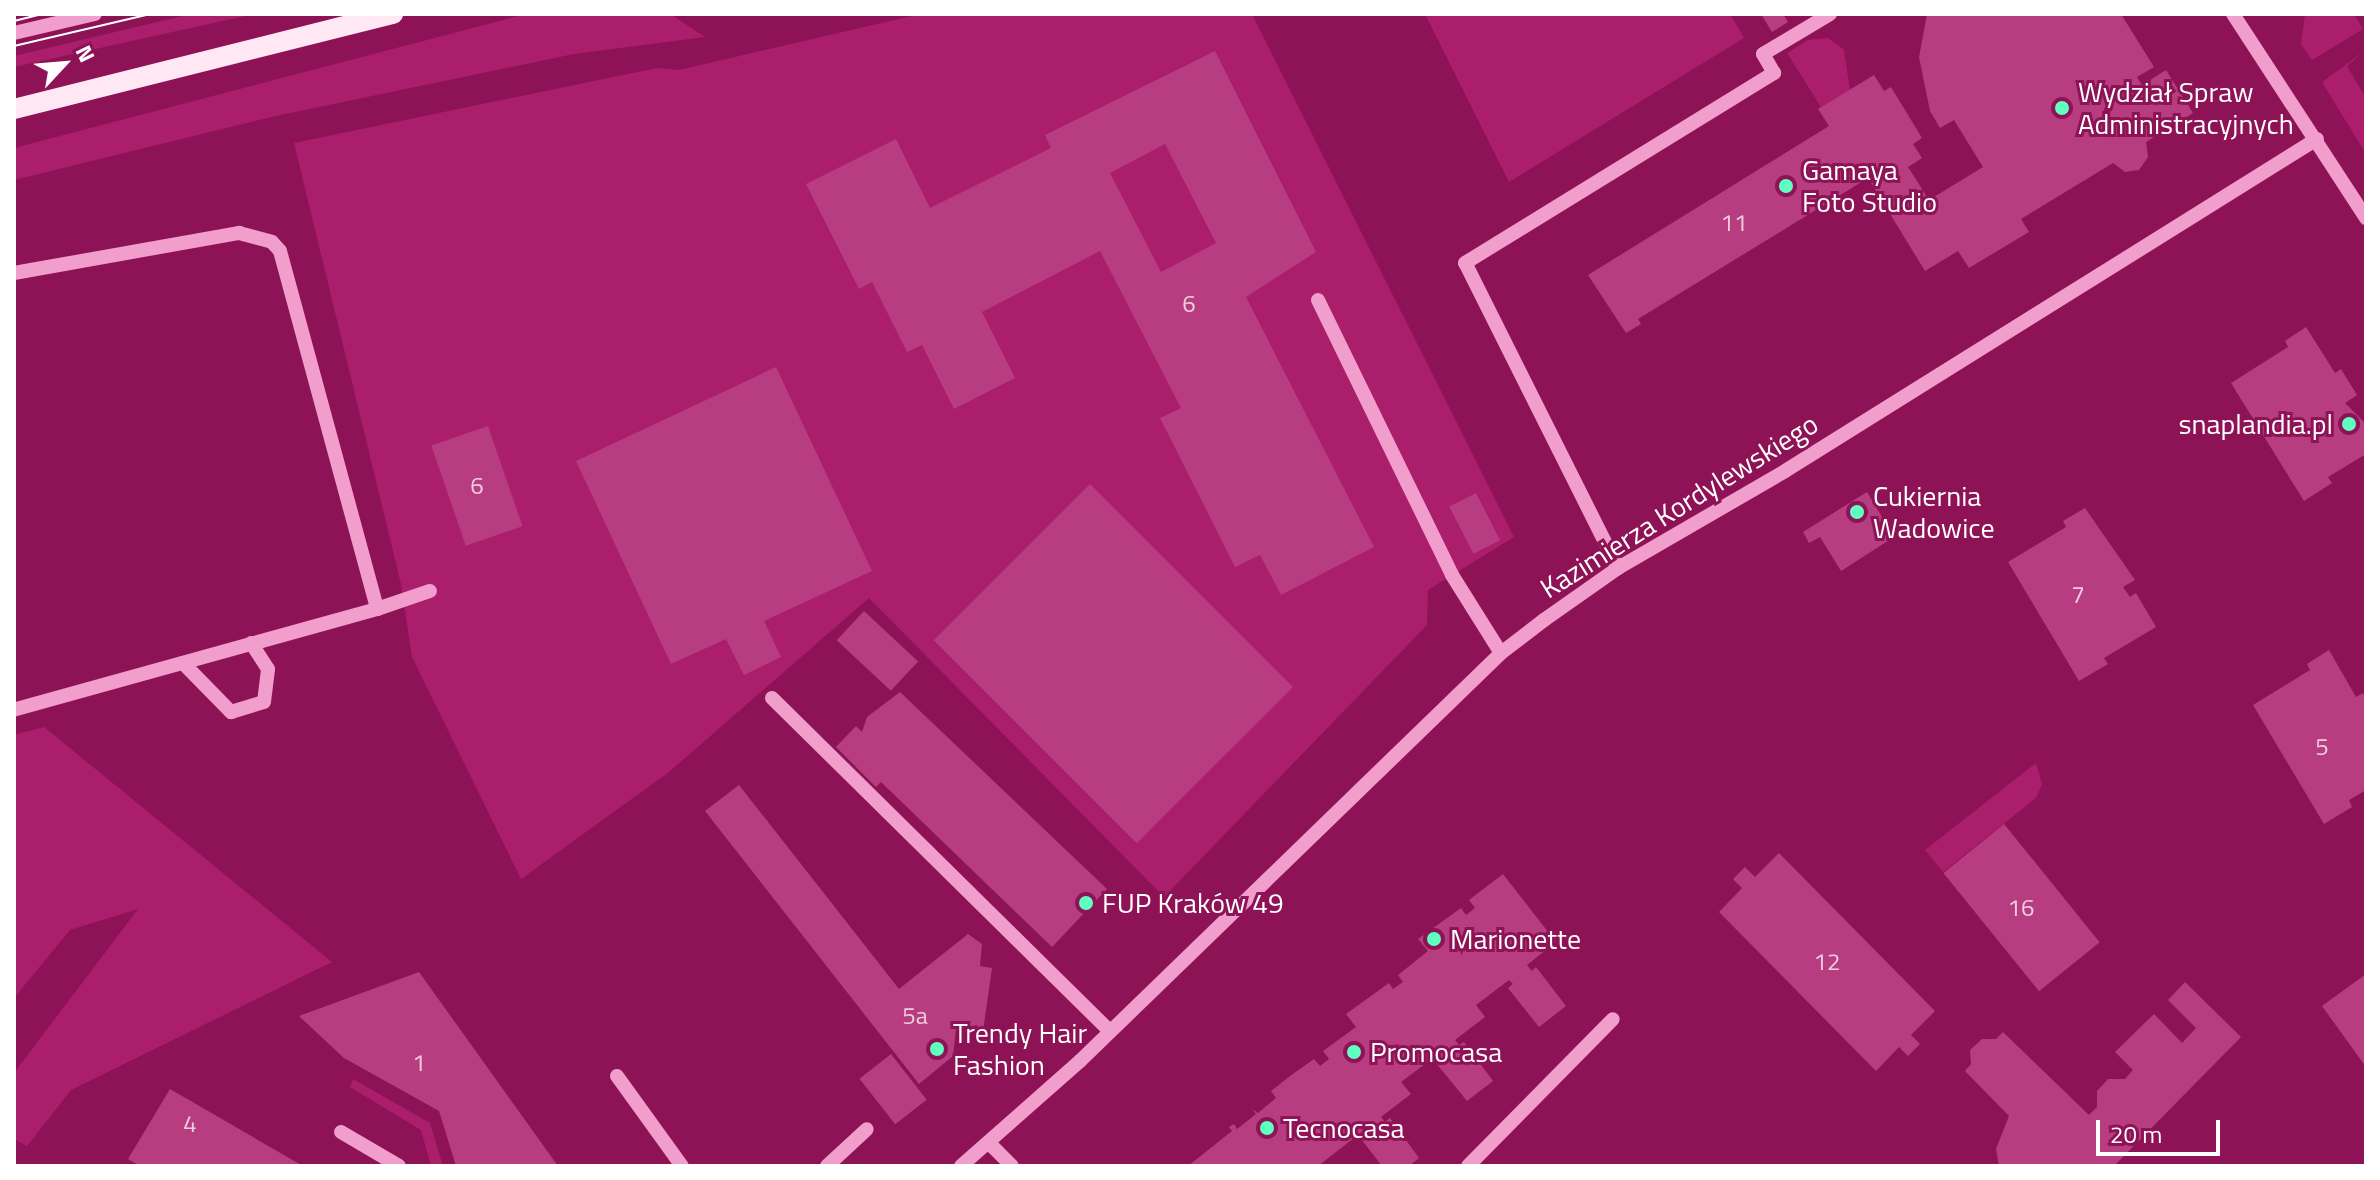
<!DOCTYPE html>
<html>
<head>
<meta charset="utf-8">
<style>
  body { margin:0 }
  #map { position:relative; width:2380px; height:1180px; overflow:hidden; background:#8e1356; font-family:"Titillium Web",sans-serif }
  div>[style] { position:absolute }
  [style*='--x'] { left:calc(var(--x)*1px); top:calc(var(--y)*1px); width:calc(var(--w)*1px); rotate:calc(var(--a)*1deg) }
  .green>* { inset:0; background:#aa1e6c }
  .building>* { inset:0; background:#b73c80; transform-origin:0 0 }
  .minor>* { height:14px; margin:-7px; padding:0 7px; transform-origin:7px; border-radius:7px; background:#f19ecc }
  .major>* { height:20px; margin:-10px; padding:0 10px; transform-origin:10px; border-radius:10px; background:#ffe8f3 }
  .tram>* { height:2px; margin:-1px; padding:0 1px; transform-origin:1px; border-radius:1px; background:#fff }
  .dots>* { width:22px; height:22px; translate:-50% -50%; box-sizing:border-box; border:4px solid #8e1356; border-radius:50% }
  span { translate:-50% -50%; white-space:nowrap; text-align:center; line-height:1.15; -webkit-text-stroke:6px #8e1356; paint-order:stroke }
  .number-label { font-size:24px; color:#edcedf }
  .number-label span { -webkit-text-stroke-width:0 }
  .poi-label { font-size:28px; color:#fff }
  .left { translate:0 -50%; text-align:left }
  .right { translate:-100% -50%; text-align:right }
  .street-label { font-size:28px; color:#fff }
  .frame { position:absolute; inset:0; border:16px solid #fff; pointer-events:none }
  .north { position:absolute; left:24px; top:24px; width:80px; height:80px; -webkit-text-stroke:6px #8e1356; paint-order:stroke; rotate:64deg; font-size:22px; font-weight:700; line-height:32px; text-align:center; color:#fff }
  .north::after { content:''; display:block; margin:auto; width:28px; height:36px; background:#fff; clip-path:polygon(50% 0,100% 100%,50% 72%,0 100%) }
  .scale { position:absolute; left:2096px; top:1120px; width:124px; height:36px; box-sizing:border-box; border:4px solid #fff; border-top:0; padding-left:10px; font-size:24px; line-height:28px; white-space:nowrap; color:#fff; -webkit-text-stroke:6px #8e1356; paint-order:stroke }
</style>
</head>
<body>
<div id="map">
  <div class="green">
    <div style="clip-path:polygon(191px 14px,254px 14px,14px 67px,14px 56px)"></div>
    <div style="clip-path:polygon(526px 14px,670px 14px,705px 37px,574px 54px,271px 117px,14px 180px,14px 148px)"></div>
    <div style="clip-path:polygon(920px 14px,1252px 14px,1514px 537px,1428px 590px,1427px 625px,1164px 897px,869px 598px,669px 772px,521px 879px,412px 657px,401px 584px,294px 143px,657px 68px,679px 70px)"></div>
    <div style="clip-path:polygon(1425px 14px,1730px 14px,1744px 38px,1509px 182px)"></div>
    <div style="clip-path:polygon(2305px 14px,2354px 14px,2363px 29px,2312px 60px,2301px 44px)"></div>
    <div style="clip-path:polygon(1828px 38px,1844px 50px,1850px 90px,1821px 107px,1787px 53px,1808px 40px)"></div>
    <div style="clip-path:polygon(2366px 50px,2347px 66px,2366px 98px,2366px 154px,2322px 82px)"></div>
    <div style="clip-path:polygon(44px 727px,332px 962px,71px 1090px,27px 1146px,14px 1139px,14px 1073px,138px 909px,70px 930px,14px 998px,14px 735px)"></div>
    <div style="clip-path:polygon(2036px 763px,2042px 784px,2036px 798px,1943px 872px,1925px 850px)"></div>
    <div style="clip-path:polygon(353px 1079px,430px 1123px,443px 1166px,431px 1166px,421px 1130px,350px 1087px)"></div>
  </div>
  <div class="building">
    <div style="clip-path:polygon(1761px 14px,1783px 14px,1788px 22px,1772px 32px)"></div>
    <div style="clip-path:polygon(1927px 14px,2121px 14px,2154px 67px,2137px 77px,2142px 85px,2166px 70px,2193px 113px,2146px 142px,2148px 157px,2139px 170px,2125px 172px,2113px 163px,2021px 219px,2029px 232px,1969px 268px,1958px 251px,1925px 271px,1868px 178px,1638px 319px,1641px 324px,1626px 333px,1588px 275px,1829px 126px,1818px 109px,1874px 75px,1884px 91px,1891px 87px,1922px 138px,1913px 144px,1922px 158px,1908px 167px,1929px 200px,1983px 167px,1954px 120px,1940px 128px,1930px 111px,1919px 57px)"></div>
    <div style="clip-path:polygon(evenodd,1215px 51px,1316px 252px,1246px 297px,1374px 547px,1281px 595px,1260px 555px,1235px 567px,1231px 559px,1160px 418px,1181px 408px,1100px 251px,982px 312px,1015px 378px,954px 409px,922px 345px,907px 352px,872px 282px,859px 289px,806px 184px,896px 139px,930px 208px,1051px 148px,1045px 135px,1215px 51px,1165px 144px,1216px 243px,1161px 272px,1110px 173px,1165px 144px)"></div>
    <div style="clip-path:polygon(2306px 327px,2335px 373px,2341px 369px,2357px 395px,2345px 403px,2366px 424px,2366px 454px,2328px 477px,2332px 483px,2304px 501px,2231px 383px,2288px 347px,2285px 341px)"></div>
    <div style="clip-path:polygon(776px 367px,872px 571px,764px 621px,781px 657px,744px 675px,726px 639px,671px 664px,576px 461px)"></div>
    <div style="left:488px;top:426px;width:106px;height:60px;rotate:71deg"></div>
    <div style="left:1090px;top:484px;width:287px;height:221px;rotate:45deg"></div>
    <div style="clip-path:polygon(1867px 492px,1894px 537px,1841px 571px,1820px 537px,1809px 543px,1803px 532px)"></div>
    <div style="left:1476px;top:493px;width:53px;height:30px;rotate:63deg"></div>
    <div style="clip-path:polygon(2085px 508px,2135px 580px,2123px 587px,2130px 597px,2136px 593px,2156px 627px,2104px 658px,2108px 664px,2079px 681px,2008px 562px,2066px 527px,2063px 521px)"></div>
    <div style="left:864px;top:611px;width:74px;height:40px;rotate:43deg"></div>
    <div style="clip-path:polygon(2329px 650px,2356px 697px,2363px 693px,2366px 699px,2366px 790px,2349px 800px,2352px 807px,2324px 824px,2253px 705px,2310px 670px,2307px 664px)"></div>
    <div style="clip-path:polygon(900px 692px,1107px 889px,1052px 947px,881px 782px,876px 787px,836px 747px,856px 726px,862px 732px,867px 717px)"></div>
    <div style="clip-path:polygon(739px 785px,899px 989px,968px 934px,982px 944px,980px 966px,992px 968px,983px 1031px,956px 1029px,953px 1056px,919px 1084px,705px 811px)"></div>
    <div style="left:2004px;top:824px;width:152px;height:78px;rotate:51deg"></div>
    <div style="clip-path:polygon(1779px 853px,1935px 1011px,1911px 1035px,1920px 1044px,1908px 1056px,1899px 1047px,1876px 1071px,1719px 912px,1742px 888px,1733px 879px,1745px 867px,1755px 877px)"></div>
    <div style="clip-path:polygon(1503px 874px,1556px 942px,1527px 965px,1532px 971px,1536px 967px,1566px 1006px,1539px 1027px,1508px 988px,1513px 984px,1509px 980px,1476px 1005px,1485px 1017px,1455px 1040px,1459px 1045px,1464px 1042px,1493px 1081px,1467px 1101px,1436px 1063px,1441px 1060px,1437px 1055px,1401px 1082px,1411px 1094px,1381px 1117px,1385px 1122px,1390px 1118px,1419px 1158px,1409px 1166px,1382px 1166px,1361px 1139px,1367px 1136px,1363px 1131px,1318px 1166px,1188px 1166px,1232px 1131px,1229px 1127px,1234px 1124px,1237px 1129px,1256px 1114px,1252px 1109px,1258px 1113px,1276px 1098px,1271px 1091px,1290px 1076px,1314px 1059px,1320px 1066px,1329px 1059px,1323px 1051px,1356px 1027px,1346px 1014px,1389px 983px,1393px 989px,1403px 982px,1398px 975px,1428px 951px,1418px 939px,1461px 908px,1466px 915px,1475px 908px,1469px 900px)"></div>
    <div style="clip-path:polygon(419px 972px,558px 1166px,456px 1166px,439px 1111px,344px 1058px,299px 1016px)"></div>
    <div style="clip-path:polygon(2366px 974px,2366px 1067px,2322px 1006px)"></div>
    <div style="clip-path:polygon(2185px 982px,2241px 1037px,2114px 1166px,1999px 1166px,1996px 1149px,2009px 1116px,1965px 1071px,1971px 1064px,1970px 1050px,1982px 1039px,1996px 1039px,2003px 1032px,2089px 1115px,2097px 1107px,2097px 1091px,2108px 1079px,2125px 1079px,2133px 1070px,2115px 1052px,2154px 1014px,2182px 1043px,2196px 1028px,2168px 1000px)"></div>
    <div style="left:891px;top:1054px;width:58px;height:40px;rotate:52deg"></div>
    <div style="clip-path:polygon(170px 1089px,303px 1166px,140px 1166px,128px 1159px)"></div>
  </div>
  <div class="minor">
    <div style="--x:2233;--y:14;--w:244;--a:56.9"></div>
    <div style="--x:14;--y:33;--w:83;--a:-13.2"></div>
    <div style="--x:14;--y:273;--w:229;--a:-10.1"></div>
    <div style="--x:239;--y:233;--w:34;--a:15"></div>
    <div style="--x:272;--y:242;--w:12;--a:48"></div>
    <div style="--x:280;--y:251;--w:371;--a:74.8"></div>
    <div style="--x:377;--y:609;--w:377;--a:164.5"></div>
    <div style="--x:1318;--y:300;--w:306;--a:64"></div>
    <div style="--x:1452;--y:575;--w:92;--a:57.9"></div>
    <div style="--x:1618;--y:568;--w:341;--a:-116.6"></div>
    <div style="--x:1465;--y:263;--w:363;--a:-31.6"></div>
    <div style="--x:1774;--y:73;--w:22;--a:-120"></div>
    <div style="--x:1763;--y:54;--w:78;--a:-30.8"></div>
    <div style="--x:377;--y:609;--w:56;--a:-18.8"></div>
    <div style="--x:183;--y:663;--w:69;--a:45.6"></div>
    <div style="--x:231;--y:712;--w:34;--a:-17"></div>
    <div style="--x:264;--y:702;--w:33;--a:-83"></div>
    <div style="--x:268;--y:669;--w:31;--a:-123"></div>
    <div style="--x:772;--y:698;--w:474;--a:44.6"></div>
    <div style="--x:617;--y:1076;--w:111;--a:54.2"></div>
    <div style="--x:341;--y:1132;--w:67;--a:30.4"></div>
    <div style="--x:990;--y:1144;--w:31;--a:45"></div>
    <div style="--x:827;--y:1166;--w:54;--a:-42.8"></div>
    <div style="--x:961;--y:1166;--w:159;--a:-41.4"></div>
    <div style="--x:1080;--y:1061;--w:586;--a:-44.1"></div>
    <div style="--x:1501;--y:653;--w:54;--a:-37.5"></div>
    <div style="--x:1544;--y:620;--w:90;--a:-35.1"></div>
    <div style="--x:1618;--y:568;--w:193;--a:-30.1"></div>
    <div style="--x:1785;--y:471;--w:627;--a:-31.97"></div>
    <div style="--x:1468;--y:1166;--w:206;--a:-45.4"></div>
  </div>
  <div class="major">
    <div style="--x:14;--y:109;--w:391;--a:-14.1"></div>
  </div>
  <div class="tram">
    <div style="--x:14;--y:21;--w:30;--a:-14"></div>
    <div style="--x:14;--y:46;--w:140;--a:-13.2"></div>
  </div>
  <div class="dots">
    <div style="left:2062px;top:108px;background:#5effbf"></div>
    <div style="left:1786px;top:186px;background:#5effbf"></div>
    <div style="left:2349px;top:424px;background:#5effbf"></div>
    <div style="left:1857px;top:512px;background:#5effbf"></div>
    <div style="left:1086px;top:903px;background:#5effbf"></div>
    <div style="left:1434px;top:939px;background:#5effbf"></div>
    <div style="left:937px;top:1049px;background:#5effbf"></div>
    <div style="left:1354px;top:1052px;background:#5effbf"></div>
    <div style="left:1267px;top:1128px;background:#5effbf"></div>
  </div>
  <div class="number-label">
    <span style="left:1734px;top:223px">11</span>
    <span style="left:1189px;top:304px">6</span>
    <span style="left:477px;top:486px">6</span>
    <span style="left:2078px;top:595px">7</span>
    <span style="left:2322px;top:747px">5</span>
    <span style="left:2021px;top:908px">16</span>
    <span style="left:1827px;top:962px">12</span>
    <span style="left:915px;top:1016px">5a</span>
    <span style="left:419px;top:1063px">1</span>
    <span style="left:190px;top:1124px">4</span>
  </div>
  <div class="poi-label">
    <span class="left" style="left:2078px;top:108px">Wydział Spraw<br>Administracyjnych</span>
    <span class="left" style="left:1802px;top:186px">Gamaya<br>Foto Studio</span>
    <span class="right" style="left:2333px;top:424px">snaplandia.pl</span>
    <span class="left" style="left:1873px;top:512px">Cukiernia<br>Wadowice</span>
    <span class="left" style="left:1102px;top:903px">FUP Kraków 49</span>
    <span class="left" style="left:1450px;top:939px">Marionette</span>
    <span class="left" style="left:953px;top:1049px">Trendy Hair<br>Fashion</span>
    <span class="left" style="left:1370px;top:1052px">Promocasa</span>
    <span class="left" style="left:1283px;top:1128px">Tecnocasa</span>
  </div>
  <div class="street-label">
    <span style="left:1679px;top:506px;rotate:-32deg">Kazimierza Kordylewskiego</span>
  </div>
  <div class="frame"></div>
  <div class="north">N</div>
  <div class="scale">20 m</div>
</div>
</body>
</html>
